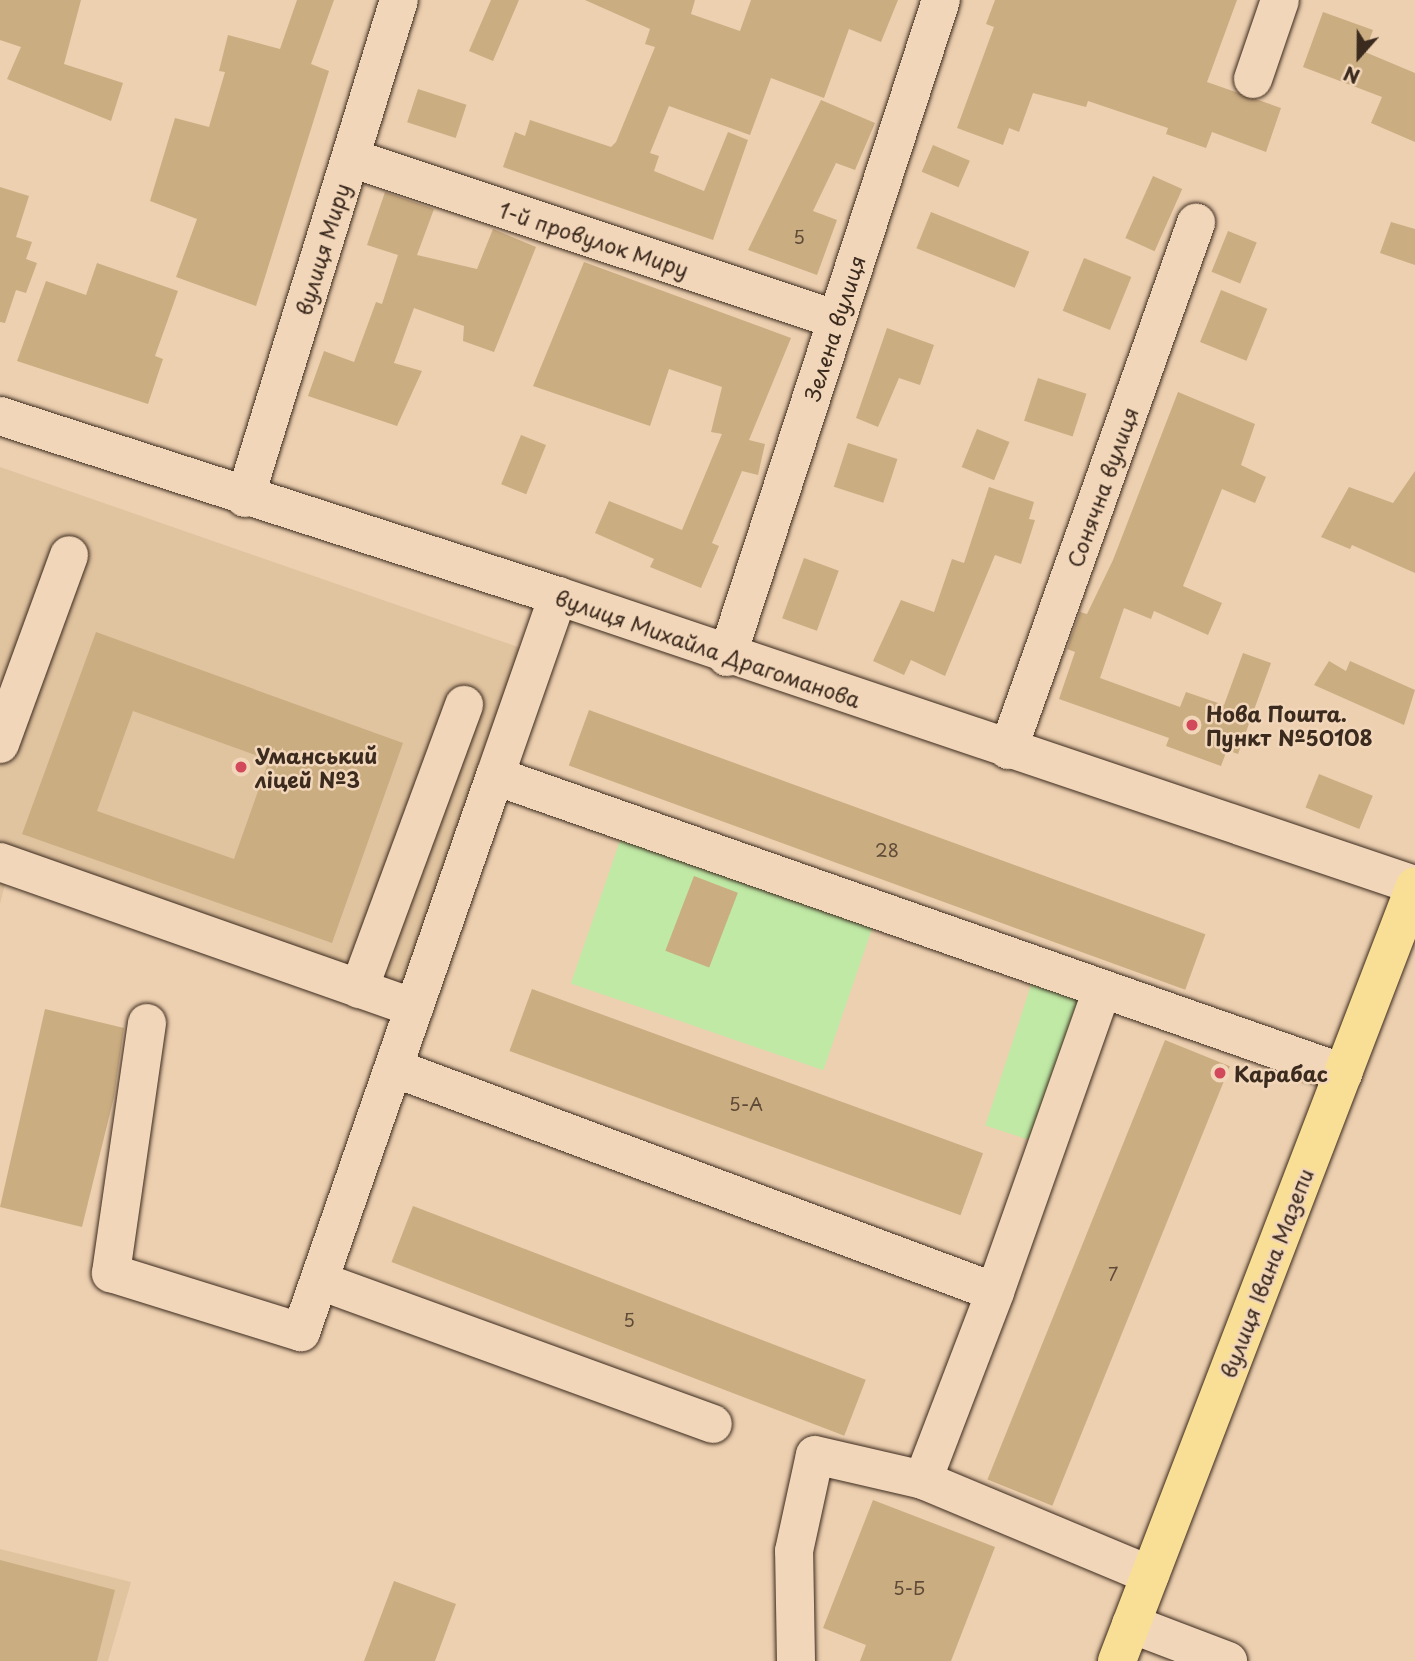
<!DOCTYPE html>
<html>
<head>
<meta charset="utf-8">
<style>
  body { margin:0 }
  #map { position:relative; width:1415px; height:1661px; overflow:hidden; background:#edd0b0; font-family:"Playpen Sans",sans-serif }
  div>[style] { position:absolute }
  [style*='--x'] { left:calc(var(--x)*1px); top:calc(var(--y)*1px); width:calc(var(--w)*1px); rotate:calc(var(--a)*1deg) }
  .built>* { inset:0; background:#e0c39f }
  .green>* { inset:0; background:#bfe9a5; transform-origin:0 0 }
  .building>* { inset:0; background:#cbad82; transform-origin:0 0 }
  .roads { filter:drop-shadow(0 0 2px #3b2a1e) drop-shadow(0 0 2px #3b2a1e) }
  .minor>* { height:38px; margin:-19px; padding:0 19px; transform-origin:19px; border-radius:19px; background:#f2d6b9 }
  .major>* { height:38px; margin:-19px; padding:0 19px; transform-origin:19px; border-radius:19px; background:#f9df96 }
  .dots>* { width:19px; height:19px; translate:-50% -50%; box-sizing:border-box; border:4px solid #f2d6b9; border-radius:50% }
  span { translate:-50% -50%; white-space:nowrap; text-align:center; line-height:1.15; -webkit-text-stroke:5px #f2d6b9; paint-order:stroke }
  .number-label { font-size:18px; color:#5f4b37 }
  .number-label span { -webkit-text-stroke-width:0 }
  .street-label { font-size:21px; color:#3b2a1e }
  .poi-label { font-size:21px; color:#3b2a1e; font-weight:700 }
  .left { translate:0 -50%; text-align:left }
  .north { position:absolute; left:1324px; top:21px; width:70px; height:70px; -webkit-text-stroke:5px #f2d6b9; paint-order:stroke; rotate:201deg; font-size:19px; font-weight:700; line-height:28px; text-align:center; color:#3b2a1e }
  .north::after { content:''; display:block; margin:auto; width:24px; height:32px; background:#3b2a1e; clip-path:polygon(50% 0,100% 100%,50% 72%,0 100%) }
</style>
</head>
<body>
<div id="map">
  <div class="built">
    <div style="clip-path:polygon(0 467px,524px 649px,393px 1019px,5px 884px,0 904px)"></div>
    <div style="clip-path:polygon(0 1549px,131px 1582px,108px 1661px,0 1661px)"></div>
  </div>
  <div class="green">
    <div style="left:622px;top:835px;width:267px;height:157px;rotate:19deg"></div>
    <div style="left:1032px;top:982px;width:66px;height:151px;rotate:18deg"></div>
  </div>
  <div class="building">
    <div style="clip-path:polygon(0 0,81px 0,64px 64px,123px 83px,111px 121px,7px 79px,21px 47px,0 40px)"></div>
    <div style="clip-path:polygon(297px 0,334px 0,311px 64px,329px 71px,256px 306px,176px 277px,197px 219px,150px 201px,175px 118px,209px 127px,225px 72px,219px 71px,228px 35px,280px 49px)"></div>
    <div style="clip-path:polygon(491px 0,519px 0,493px 61px,469px 51px)"></div>
    <div style="clip-path:polygon(585px 0,695px 0,691px 14px,740px 31px,751px 0,898px 0,881px 42px,849px 29px,824px 98px,771px 78px,750px 135px,669px 106px,650px 153px,659px 156px,654px 171px,704px 191px,728px 132px,748px 140px,713px 240px,503px 167px,515px 132px,525px 136px,530px 120px,611px 147px,616px 142px,655px 47px,645px 44px,650px 29px)"></div>
    <div style="clip-path:polygon(995px 0,1237px 0,1207px 82px,1281px 108px,1266px 152px,1212px 132px,1206px 148px,1166px 134px,1168px 128px,1088px 101px,1086px 107px,1033px 93px,1019px 132px,1009px 128px,1003px 145px,957px 128px,994px 27px,986px 24px)"></div>
    <div style="clip-path:polygon(1323px 12px,1373px 30px,1365px 52px,1415px 73px,1415px 142px,1371px 123px,1382px 97px,1303px 67px)"></div>
    <div style="left:418px;top:89px;width:51px;height:35px;rotate:18deg"></div>
    <div style="clip-path:polygon(821px 100px,875px 123px,855px 170px,836px 163px,813px 211px,837px 220px,817px 275px,748px 250px)"></div>
    <div style="left:933px;top:145px;width:40px;height:29px;rotate:23deg"></div>
    <div style="left:1153px;top:176px;width:32px;height:68px;rotate:24deg"></div>
    <div style="clip-path:polygon(0 187px,29px 196px,16px 237px,32px 242px,26px 259px,37px 263px,26px 293px,16px 290px,5px 323px,0 322px)"></div>
    <div style="clip-path:polygon(385px 192px,434px 209px,417px 255px,477px 269px,493px 229px,536px 247px,494px 352px,463px 341px,464px 326px,414px 308px,394px 363px,422px 371px,397px 426px,308px 396px,324px 351px,354px 362px,376px 302px,382px 304px,398px 255px,367px 245px)"></div>
    <div style="left:931px;top:212px;width:106px;height:39px;rotate:22deg"></div>
    <div style="clip-path:polygon(1391px 222px,1415px 229px,1415px 265px,1380px 253px)"></div>
    <div style="left:1228px;top:231px;width:31px;height:44px;rotate:22deg"></div>
    <div style="left:1084px;top:258px;width:51px;height:57px;rotate:22deg"></div>
    <div style="clip-path:polygon(584px 262px,791px 338px,749px 440px,765px 444px,758px 475px,742px 471px,712px 543px,719px 546px,701px 588px,650px 567px,654px 559px,595px 533px,609px 501px,682px 530px,722px 434px,711px 432px,722px 387px,669px 369px,650px 426px,533px 386px)"></div>
    <div style="clip-path:polygon(97px 263px,178px 291px,155px 356px,163px 359px,148px 404px,17px 361px,46px 281px,86px 295px)"></div>
    <div style="left:1221px;top:290px;width:50px;height:56px;rotate:22deg"></div>
    <div style="clip-path:polygon(887px 328px,934px 345px,920px 385px,899px 378px,878px 427px,856px 418px)"></div>
    <div style="left:1038px;top:378px;width:51px;height:45px;rotate:18deg"></div>
    <div style="clip-path:polygon(1178px 392px,1255px 424px,1241px 465px,1266px 477px,1255px 503px,1222px 489px,1183px 586px,1222px 603px,1208px 635px,1154px 611px,1151px 619px,1124px 608px,1100px 678px,1180px 707px,1186px 692px,1224px 705px,1243px 653px,1271px 663px,1238px 754px,1227px 750px,1221px 766px,1166px 746px,1169px 738px,1059px 699px,1075px 652px,1067px 649px,1080px 612px,1087px 614px,1113px 560px)"></div>
    <div style="left:977px;top:429px;width:35px;height:41px;rotate:22deg"></div>
    <div style="left:521px;top:435px;width:27px;height:53px;rotate:22deg"></div>
    <div style="left:848px;top:443px;width:52px;height:46px;rotate:18deg"></div>
    <div style="clip-path:polygon(1415px 471px,1415px 573px,1352px 545px,1350px 549px,1321px 537px,1349px 487px,1393px 503px)"></div>
    <div style="clip-path:polygon(989px 487px,1034px 502px,1029px 519px,1035px 520px,1021px 564px,995px 555px,945px 676px,911px 660px,904px 675px,873px 661px,901px 600px,934px 612px,952px 559px,964px 563px)"></div>
    <div style="left:804px;top:558px;width:37px;height:64px;rotate:20deg"></div>
    <div style="clip-path:polygon(evenodd,96px 632px,403px 743px,332px 943px,22px 834px,96px 632px,133px 711px,269px 760px,234px 859px,97px 811px,133px 711px)"></div>
    <div style="clip-path:polygon(1329px 661px,1346px 671px,1350px 661px,1415px 690px,1404px 725px,1314px 685px)"></div>
    <div style="left:589px;top:710px;width:656px;height:59px;rotate:20deg"></div>
    <div style="left:1319px;top:774px;width:58px;height:36px;rotate:22deg"></div>
    <div style="left:694px;top:876px;width:47px;height:80px;rotate:21deg"></div>
    <div style="left:532px;top:989px;width:480px;height:66px;rotate:20deg"></div>
    <div style="clip-path:polygon(45px 1009px,124px 1028px,114px 1097px,82px 1227px,0 1207px)"></div>
    <div style="left:1165px;top:1040px;width:70px;height:474px;rotate:22deg"></div>
    <div style="left:413px;top:1206px;width:485px;height:60px;rotate:21deg"></div>
    <div style="clip-path:polygon(873px 1500px,995px 1547px,951px 1661px,860px 1661px,866px 1645px,823px 1628px)"></div>
    <div style="clip-path:polygon(0 1560px,115px 1590px,97px 1661px,0 1661px)"></div>
    <div style="clip-path:polygon(394px 1581px,456px 1604px,435px 1661px,364px 1661px)"></div>
  </div>
  <div class="roads">
    <div class="minor">
      <div style="--x:1253;--y:79;--w:83;--a:-71.1"></div>
      <div style="--x:351;--y:158;--w:512;--a:18.43"></div>
      <div style="--x:0;--y:416;--w:586;--a:17.88"></div>
      <div style="--x:558;--y:596;--w:904;--a:18.64"></div>
      <div style="--x:245;--y:498;--w:521;--a:-72.82"></div>
      <div style="--x:727;--y:657;--w:691;--a:-71.96"></div>
      <div style="--x:0;--y:744;--w:201;--a:-69.9"></div>
      <div style="--x:1008;--y:750;--w:560;--a:-70.37"></div>
      <div style="--x:495;--y:776;--w:191;--a:-70.7"></div>
      <div style="--x:0;--y:862;--w:439;--a:19.4"></div>
      <div style="--x:359;--y:989;--w:303;--a:-69.7"></div>
      <div style="--x:147;--y:1023;--w:253;--a:98.2"></div>
      <div style="--x:111;--y:1273;--w:199;--a:17.3"></div>
      <div style="--x:301;--y:1332;--w:589;--a:-70.77"></div>
      <div style="--x:495;--y:776;--w:899;--a:19.3"></div>
      <div style="--x:394;--y:1068;--w:641;--a:20.44"></div>
      <div style="--x:995;--y:1292;--w:320;--a:-70.5"></div>
      <div style="--x:320;--y:1281;--w:418;--a:20"></div>
      <div style="--x:923;--y:1480;--w:246;--a:22.7"></div>
      <div style="--x:1131;--y:1624;--w:104;--a:20.9"></div>
      <div style="--x:796;--y:1661;--w:110;--a:-91"></div>
      <div style="--x:794;--y:1551;--w:98;--a:-77.7"></div>
      <div style="--x:815;--y:1455;--w:111;--a:13"></div>
      <div style="--x:923;--y:1480;--w:201;--a:-69"></div>
    </div>
    <div class="major">
      <div style="--x:1117;--y:1661;--w:830;--a:-68.97"></div>
    </div>
  </div>
  <div class="dots">
    <div style="left:1192px;top:725px;background:#d1495b"></div>
    <div style="left:241px;top:767px;background:#d1495b"></div>
    <div style="left:1220px;top:1073px;background:#d1495b"></div>
  </div>
  <div class="number-label">
    <span style="left:799px;top:237px">5</span>
    <span style="left:887px;top:850px">28</span>
    <span style="left:746px;top:1104px">5-А</span>
    <span style="left:1113px;top:1274px">7</span>
    <span style="left:629px;top:1320px">5</span>
    <span style="left:909px;top:1588px">5-Б</span>
  </div>
  <div class="street-label">
    <span style="left:594px;top:239px;rotate:18deg">1-й провулок Миру</span>
    <span style="left:322px;top:249px;rotate:-73deg">вулиця Миру</span>
    <span style="left:834px;top:328px;rotate:-72deg">Зелена вулиця</span>
    <span style="left:1102px;top:487px;rotate:-70deg">Сонячна вулиця</span>
    <span style="left:708px;top:648px;rotate:19deg">вулиця Михайла Драгоманова</span>
    <span style="left:1266px;top:1273px;rotate:-69deg">вулиця Івана Мазепи</span>
  </div>
  <div class="poi-label">
    <span class="left" style="left:1206px;top:725px">Нова Пошта.<br>Пункт №50108</span>
    <span class="left" style="left:255px;top:767px">Уманський<br>ліцей №3</span>
    <span class="left" style="left:1234px;top:1073px">Карабас</span>
  </div>
  <div class="north">N</div>
</div>
</body>
</html>
